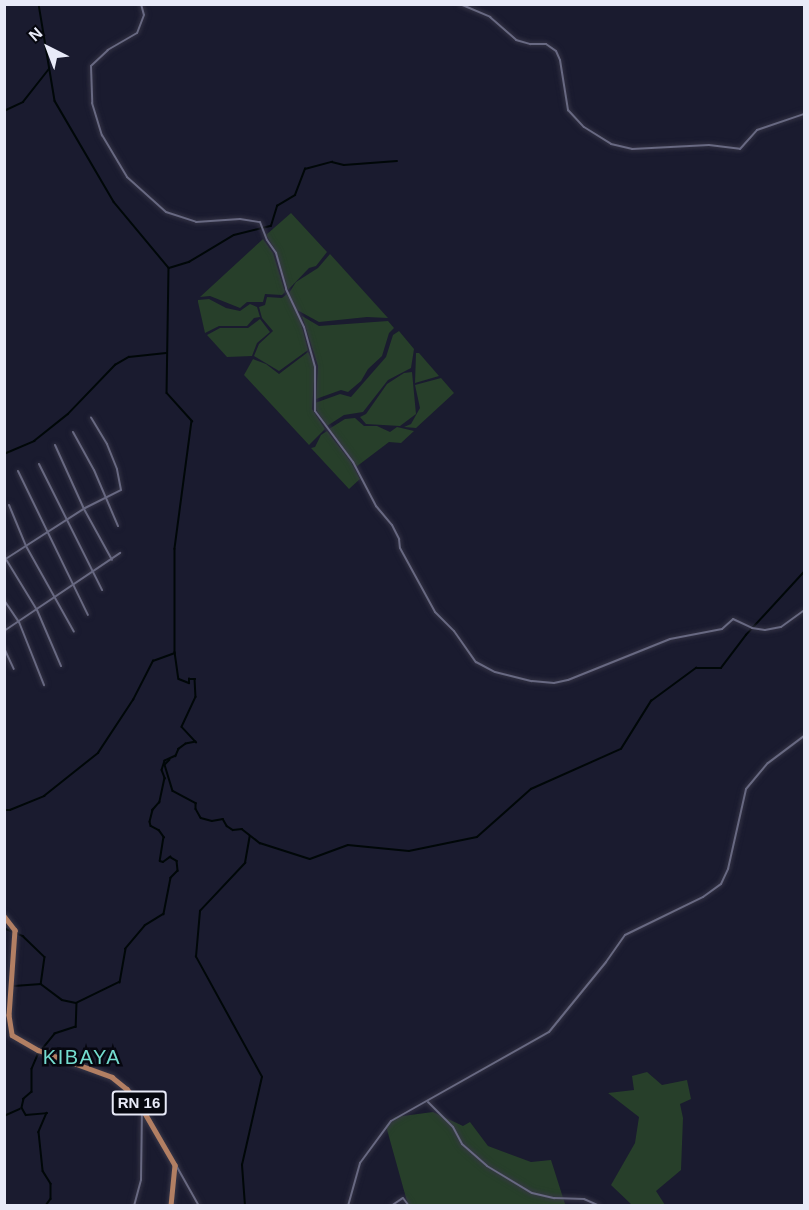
<!DOCTYPE html>
<html>
<head>
<meta charset="utf-8">
<style>
  body { margin:0 }
  #map { position:relative; width:809px; height:1210px; overflow:hidden; background:#1a1b2f; font-family:Helvetica,sans-serif }
  div>[style] { position:absolute }
  [style*='--x'] { left:calc(var(--x)*1px); top:calc(var(--y)*1px); width:calc(var(--w)*1px); rotate:calc(var(--a)*1deg) }
  .green>* { inset:0; background:#273f2a }
  .stream>* { height:1.5px; margin:-0.75px; padding:0 0.75px; transform-origin:0.75px; border-radius:0.75px; background:#000708 }
  .roads { filter:drop-shadow(0 0 2px #383748) drop-shadow(0 0 2px #383748) }
  .minor>* { height:2px; margin:-1px; padding:0 1px; transform-origin:1px; border-radius:1px; background:#686982 }
  .primary>* { height:4.5px; margin:-2.25px; padding:0 2.25px; transform-origin:2.25px; border-radius:2.25px; background:#b27f63 }
  span { translate:-50% -50%; white-space:nowrap; text-align:center; line-height:1.15; -webkit-text-stroke:5px #06070f; paint-order:stroke }
  .shield-label span { padding:2px 4px; background:#06070f; border:2px solid; border-radius:4px; -webkit-text-stroke-width:0 }
  .shield-label { font-size:15px; color:#e8eaf8; font-weight:700 }
  .quarter-label { font-size:20px; color:#74dccf; letter-spacing:1.5px }
  .frame { position:absolute; inset:0; border:6px solid #e8eaf8; pointer-events:none }
  .north { position:absolute; left:18px; top:18px; width:60px; height:60px; -webkit-text-stroke:4px #06070f; paint-order:stroke; rotate:318deg; font-size:16px; font-weight:700; line-height:24px; text-align:center; color:#e8eaf8 }
  .north::after { content:''; display:block; margin:auto; width:21px; height:27px; background:#e8eaf8; clip-path:polygon(50% 0,100% 100%,50% 72%,0 100%) }
</style>
</head>
<body>
<div id="map">
  <div class="green">
    <div style="clip-path:polygon(291px 213px,327px 252px,316px 266px,309px 268px,288px 290px,276px 251px,266px 235px)"></div>
    <div style="clip-path:polygon(263px 239px,273px 253px,285px 292px,282px 295px,265px 294px,263px 302px,247px 302px,240px 308px,210px 296px,200px 297px)"></div>
    <div style="clip-path:polygon(330px 254px,388px 318px,367px 317px,319px 322px,297px 310px,289px 293px,296px 282px,318px 268px)"></div>
    <div style="clip-path:polygon(287px 294px,301px 323px,308px 350px,279px 371px,254px 356px,259px 344px,273px 331px,262px 318px,259px 307px,265px 305px,267px 297px,282px 298px)"></div>
    <div style="clip-path:polygon(209px 299px,226px 308px,240px 311px,250px 304px,257px 307px,260px 317px,254px 318px,247px 326px,219px 326px,205px 333px,198px 302px,198px 300px)"></div>
    <div style="clip-path:polygon(302px 316px,319px 326px,388px 321px,394px 328px,389px 333px,382px 356px,368px 369px,361px 381px,348px 392px,341px 390px,316px 399px,318px 366px)"></div>
    <div style="clip-path:polygon(260px 319px,270px 332px,257px 343px,252px 356px,227px 357px,207px 335px,220px 328px,248px 328px)"></div>
    <div style="clip-path:polygon(399px 331px,414px 349px,411px 368px,388px 380px,363px 412px,344px 415px,327px 426px,315px 408px,315px 403px,340px 394px,351px 397px,386px 357px,393px 335px)"></div>
    <div style="clip-path:polygon(308px 352px,315px 367px,312px 409px,325px 429px,309px 445px,244px 375px,253px 359px,266px 364px,279px 374px)"></div>
    <div style="clip-path:polygon(416px 353px,419px 353px,439px 376px,415px 383px)"></div>
    <div style="clip-path:polygon(412px 372px,416px 414px,400px 426px,366px 424px,360px 417px,366px 414px,387px 384px,404px 373px)"></div>
    <div style="clip-path:polygon(441px 378px,454px 393px,416px 428px,404px 427px,411px 424px,420px 408px,415px 385px)"></div>
    <div style="clip-path:polygon(355px 418px,364px 426px,377px 426px,390px 432px,397px 427px,414px 431px,401px 443px,389px 442px,356px 467px,329px 429px,345px 419px)"></div>
    <div style="clip-path:polygon(327px 431px,351px 462px,360px 479px,349px 489px,311px 448px,315px 447px,321px 435px)"></div>
    <div style="clip-path:polygon(647px 1072px,662px 1085px,687px 1080px,691px 1099px,680px 1104px,683px 1118px,681px 1170px,656px 1191px,665px 1205px,632px 1205px,611px 1185px,635px 1143px,639px 1117px,608px 1093px,634px 1090px,632px 1076px)"></div>
    <div style="clip-path:polygon(433px 1112px,463px 1126px,470px 1122px,488px 1146px,531px 1162px,551px 1160px,565px 1204px,569px 1205px,408px 1205px,386px 1126px,395px 1117px)"></div>
  </div>
  <div class="stream">
    <div style="--x:39;--y:4;--w:98;--a:80.6"></div>
    <div style="--x:55;--y:101;--w:117;--a:59.7"></div>
    <div style="--x:114;--y:202;--w:86;--a:50.2"></div>
    <div style="--x:169;--y:268;--w:125;--a:90.9"></div>
    <div style="--x:167;--y:393;--w:38;--a:48"></div>
    <div style="--x:192;--y:421;--w:129;--a:97.6"></div>
    <div style="--x:175;--y:549;--w:103;--a:90"></div>
    <div style="--x:175;--y:652;--w:27;--a:82"></div>
    <div style="--x:179;--y:679;--w:11;--a:22"></div>
    <div style="--x:189;--y:683;--w:4;--a:-90"></div>
    <div style="--x:189;--y:679;--w:6;--a:0"></div>
    <div style="--x:195;--y:679;--w:18;--a:87"></div>
    <div style="--x:196;--y:697;--w:33;--a:115"></div>
    <div style="--x:182;--y:727;--w:21;--a:47"></div>
    <div style="--x:196;--y:742;--w:10;--a:169"></div>
    <div style="--x:186;--y:744;--w:9;--a:144"></div>
    <div style="--x:179;--y:749;--w:8;--a:113"></div>
    <div style="--x:176;--y:756;--w:12;--a:156"></div>
    <div style="--x:165;--y:761;--w:9;--a:108"></div>
    <div style="--x:162;--y:770;--w:9;--a:69"></div>
    <div style="--x:165;--y:778;--w:25;--a:102"></div>
    <div style="--x:160;--y:802;--w:11;--a:131"></div>
    <div style="--x:153;--y:810;--w:12;--a:104"></div>
    <div style="--x:150;--y:822;--w:4;--a:76"></div>
    <div style="--x:151;--y:826;--w:9;--a:27"></div>
    <div style="--x:159;--y:830;--w:9;--a:54"></div>
    <div style="--x:164;--y:837;--w:24;--a:99"></div>
    <div style="--x:160;--y:861;--w:3;--a:18"></div>
    <div style="--x:163;--y:862;--w:9;--a:-36"></div>
    <div style="--x:170;--y:857;--w:8;--a:30"></div>
    <div style="--x:177;--y:861;--w:10;--a:84"></div>
    <div style="--x:178;--y:871;--w:10;--a:135"></div>
    <div style="--x:171;--y:878;--w:37;--a:101"></div>
    <div style="--x:164;--y:914;--w:22;--a:148"></div>
    <div style="--x:145;--y:926;--w:30;--a:130"></div>
    <div style="--x:126;--y:949;--w:34;--a:100"></div>
    <div style="--x:120;--y:982;--w:48;--a:154"></div>
    <div style="--x:77;--y:1003;--w:24;--a:92"></div>
    <div style="--x:76;--y:1027;--w:22;--a:162"></div>
    <div style="--x:55;--y:1034;--w:27;--a:129"></div>
    <div style="--x:38;--y:1055;--w:15;--a:113"></div>
    <div style="--x:32;--y:1069;--w:23;--a:90"></div>
    <div style="--x:32;--y:1092;--w:11;--a:139"></div>
    <div style="--x:24;--y:1099;--w:9;--a:103"></div>
    <div style="--x:22;--y:1108;--w:8;--a:60"></div>
    <div style="--x:26;--y:1115;--w:21;--a:-5"></div>
    <div style="--x:47;--y:1113;--w:21;--a:113"></div>
    <div style="--x:39;--y:1132;--w:39;--a:84"></div>
    <div style="--x:43;--y:1171;--w:15;--a:58"></div>
    <div style="--x:51;--y:1184;--w:15;--a:90"></div>
    <div style="--x:51;--y:1199;--w:9;--a:126"></div>
    <div style="--x:4;--y:111;--w:21;--a:-25"></div>
    <div style="--x:23;--y:102;--w:42;--a:-51.8"></div>
    <div style="--x:169;--y:268;--w:21;--a:-17"></div>
    <div style="--x:189;--y:262;--w:52;--a:-31"></div>
    <div style="--x:234;--y:235;--w:38;--a:-14"></div>
    <div style="--x:271;--y:226;--w:21;--a:-73"></div>
    <div style="--x:277;--y:206;--w:21;--a:-31"></div>
    <div style="--x:295;--y:195;--w:28;--a:-69"></div>
    <div style="--x:305;--y:169;--w:28;--a:-15"></div>
    <div style="--x:332;--y:162;--w:12;--a:14"></div>
    <div style="--x:344;--y:165;--w:53;--a:-4.3"></div>
    <div style="--x:4;--y:454;--w:33;--a:-23"></div>
    <div style="--x:34;--y:441;--w:43;--a:-38.5"></div>
    <div style="--x:68;--y:414;--w:68;--a:-46.2"></div>
    <div style="--x:115;--y:365;--w:16;--a:-30"></div>
    <div style="--x:129;--y:357;--w:37;--a:-6"></div>
    <div style="--x:170;--y:760;--w:7;--a:135"></div>
    <div style="--x:165;--y:765;--w:27;--a:73"></div>
    <div style="--x:173;--y:791;--w:26;--a:28"></div>
    <div style="--x:196;--y:803;--w:6;--a:90"></div>
    <div style="--x:196;--y:809;--w:10;--a:61"></div>
    <div style="--x:201;--y:818;--w:11;--a:15"></div>
    <div style="--x:212;--y:821;--w:11;--a:-10"></div>
    <div style="--x:223;--y:819;--w:8;--a:60"></div>
    <div style="--x:227;--y:826;--w:7;--a:34"></div>
    <div style="--x:233;--y:830;--w:9;--a:-6"></div>
    <div style="--x:242;--y:829;--w:23;--a:38"></div>
    <div style="--x:260;--y:843;--w:52;--a:17.7"></div>
    <div style="--x:310;--y:859;--w:40;--a:-20.2"></div>
    <div style="--x:348;--y:845;--w:61;--a:5.6"></div>
    <div style="--x:409;--y:851;--w:69;--a:-11.6"></div>
    <div style="--x:477;--y:837;--w:72;--a:-41.6"></div>
    <div style="--x:531;--y:789;--w:98;--a:-24"></div>
    <div style="--x:621;--y:749;--w:57;--a:-58"></div>
    <div style="--x:651;--y:701;--w:56;--a:-36.3"></div>
    <div style="--x:696;--y:668;--w:25;--a:0"></div>
    <div style="--x:721;--y:668;--w:41;--a:-52.9"></div>
    <div style="--x:746;--y:635;--w:86;--a:-47.4"></div>
    <div style="--x:4;--y:810;--w:6;--a:0"></div>
    <div style="--x:10;--y:810;--w:37;--a:-22"></div>
    <div style="--x:44;--y:796;--w:69;--a:-38.5"></div>
    <div style="--x:98;--y:753;--w:64;--a:-56.6"></div>
    <div style="--x:133;--y:700;--w:44;--a:-62.9"></div>
    <div style="--x:153;--y:661;--w:23;--a:-20"></div>
    <div style="--x:4;--y:928;--w:21;--a:23"></div>
    <div style="--x:23;--y:936;--w:30;--a:44"></div>
    <div style="--x:45;--y:957;--w:27;--a:98"></div>
    <div style="--x:14;--y:986;--w:27;--a:-4"></div>
    <div style="--x:41;--y:984;--w:26;--a:37"></div>
    <div style="--x:62;--y:1000;--w:14;--a:12"></div>
    <div style="--x:4;--y:1116;--w:17;--a:-24"></div>
    <div style="--x:245;--y:1206;--w:41;--a:-94.2"></div>
    <div style="--x:242;--y:1165;--w:90;--a:-77.2"></div>
    <div style="--x:262;--y:1077;--w:137;--a:-118.8"></div>
    <div style="--x:196;--y:957;--w:46;--a:-85"></div>
    <div style="--x:200;--y:911;--w:66;--a:-46.8"></div>
    <div style="--x:245;--y:863;--w:27;--a:-80"></div>
  </div>
  <div class="roads">
    <div class="minor">
      <div style="--x:141;--y:4;--w:11;--a:75"></div>
      <div style="--x:144;--y:15;--w:19;--a:111"></div>
      <div style="--x:137;--y:33;--w:34;--a:150"></div>
      <div style="--x:108;--y:50;--w:23;--a:137"></div>
      <div style="--x:91;--y:66;--w:37;--a:88"></div>
      <div style="--x:92;--y:103;--w:34;--a:73"></div>
      <div style="--x:102;--y:135;--w:49;--a:59.2"></div>
      <div style="--x:127;--y:177;--w:52;--a:41.9"></div>
      <div style="--x:166;--y:212;--w:32;--a:18"></div>
      <div style="--x:196;--y:222;--w:44;--a:-3.9"></div>
      <div style="--x:240;--y:219;--w:20;--a:9"></div>
      <div style="--x:260;--y:222;--w:19;--a:69"></div>
      <div style="--x:267;--y:240;--w:16;--a:55"></div>
      <div style="--x:276;--y:253;--w:37;--a:74"></div>
      <div style="--x:286;--y:289;--w:42;--a:64.7"></div>
      <div style="--x:304;--y:327;--w:41;--a:74.6"></div>
      <div style="--x:315;--y:367;--w:44;--a:90"></div>
      <div style="--x:315;--y:411;--w:64;--a:53.3"></div>
      <div style="--x:353;--y:462;--w:50;--a:62.4"></div>
      <div style="--x:376;--y:506;--w:25;--a:50"></div>
      <div style="--x:392;--y:525;--w:16;--a:63"></div>
      <div style="--x:399;--y:539;--w:9;--a:84"></div>
      <div style="--x:400;--y:548;--w:73;--a:61.3"></div>
      <div style="--x:435;--y:612;--w:27;--a:45"></div>
      <div style="--x:454;--y:631;--w:38;--a:55"></div>
      <div style="--x:460;--y:4;--w:33;--a:23"></div>
      <div style="--x:490;--y:17;--w:35;--a:41"></div>
      <div style="--x:516;--y:40;--w:15;--a:16"></div>
      <div style="--x:530;--y:44;--w:16;--a:0"></div>
      <div style="--x:546;--y:44;--w:12;--a:35"></div>
      <div style="--x:556;--y:51;--w:10;--a:66"></div>
      <div style="--x:560;--y:60;--w:51;--a:80.9"></div>
      <div style="--x:568;--y:110;--w:23;--a:47"></div>
      <div style="--x:584;--y:127;--w:32;--a:32"></div>
      <div style="--x:611;--y:144;--w:22;--a:13"></div>
      <div style="--x:632;--y:149;--w:77;--a:-3"></div>
      <div style="--x:709;--y:145;--w:31;--a:7"></div>
      <div style="--x:740;--y:149;--w:25;--a:-48"></div>
      <div style="--x:757;--y:130;--w:50;--a:-18.8"></div>
      <div style="--x:73;--y:432;--w:43;--a:61.1"></div>
      <div style="--x:94;--y:470;--w:61;--a:66.8"></div>
      <div style="--x:55;--y:445;--w:70;--a:65.6"></div>
      <div style="--x:84;--y:509;--w:58;--a:61.2"></div>
      <div style="--x:39;--y:464;--w:141;--a:63.4"></div>
      <div style="--x:18;--y:471;--w:160;--a:64.1"></div>
      <div style="--x:9;--y:505;--w:44;--a:67.5"></div>
      <div style="--x:26;--y:546;--w:98;--a:60.8"></div>
      <div style="--x:4;--y:556;--w:63;--a:58.6"></div>
      <div style="--x:37;--y:610;--w:61;--a:66.8"></div>
      <div style="--x:4;--y:560;--w:96;--a:-32.7"></div>
      <div style="--x:85;--y:508;--w:40;--a:-26.6"></div>
      <div style="--x:121;--y:490;--w:21;--a:-101"></div>
      <div style="--x:117;--y:469;--w:27;--a:-112"></div>
      <div style="--x:107;--y:444;--w:31;--a:-121"></div>
      <div style="--x:4;--y:600;--w:27;--a:56"></div>
      <div style="--x:19;--y:622;--w:68;--a:68.4"></div>
      <div style="--x:4;--y:631;--w:140;--a:-33.9"></div>
      <div style="--x:4;--y:648;--w:23;--a:65"></div>
      <div style="--x:476;--y:662;--w:21;--a:28"></div>
      <div style="--x:495;--y:672;--w:38;--a:14"></div>
      <div style="--x:532;--y:681;--w:22;--a:5"></div>
      <div style="--x:554;--y:683;--w:14;--a:-12"></div>
      <div style="--x:568;--y:680;--w:110;--a:-21.9"></div>
      <div style="--x:670;--y:639;--w:53;--a:-10.9"></div>
      <div style="--x:722;--y:629;--w:15;--a:-42"></div>
      <div style="--x:733;--y:619;--w:21;--a:25"></div>
      <div style="--x:752;--y:628;--w:13;--a:9"></div>
      <div style="--x:765;--y:630;--w:16;--a:-11"></div>
      <div style="--x:781;--y:627;--w:29;--a:-36"></div>
      <div style="--x:428;--y:1102;--w:35;--a:45"></div>
      <div style="--x:453;--y:1127;--w:19;--a:62"></div>
      <div style="--x:462;--y:1144;--w:33;--a:41"></div>
      <div style="--x:487;--y:1166;--w:52;--a:31"></div>
      <div style="--x:532;--y:1193;--w:23;--a:13"></div>
      <div style="--x:554;--y:1198;--w:30;--a:2"></div>
      <div style="--x:584;--y:1199;--w:17;--a:24"></div>
      <div style="--x:177;--y:1167;--w:45;--a:60.6"></div>
      <div style="--x:134;--y:1206;--w:27;--a:-75"></div>
      <div style="--x:141;--y:1180;--w:69;--a:-89.2"></div>
      <div style="--x:348;--y:1206;--w:45;--a:-74.4"></div>
      <div style="--x:360;--y:1163;--w:52;--a:-53.6"></div>
      <div style="--x:391;--y:1121;--w:181;--a:-29.4"></div>
      <div style="--x:549;--y:1032;--w:90;--a:-50.8"></div>
      <div style="--x:606;--y:962;--w:33;--a:-55"></div>
      <div style="--x:625;--y:935;--w:87;--a:-26"></div>
      <div style="--x:703;--y:897;--w:22;--a:-36"></div>
      <div style="--x:721;--y:884;--w:17;--a:-65"></div>
      <div style="--x:728;--y:869;--w:82;--a:-77.3"></div>
      <div style="--x:746;--y:789;--w:34;--a:-50"></div>
      <div style="--x:768;--y:763;--w:45;--a:-36.9"></div>
      <div style="--x:391;--y:1206;--w:14;--a:-34"></div>
      <div style="--x:403;--y:1198;--w:10;--a:53"></div>
    </div>
    <div class="primary">
      <div style="--x:4;--y:916;--w:18;--a:52"></div>
      <div style="--x:15;--y:930;--w:85;--a:94"></div>
      <div style="--x:9;--y:1015;--w:20;--a:81"></div>
      <div style="--x:12;--y:1035;--w:30;--a:30"></div>
      <div style="--x:38;--y:1050;--w:79;--a:20"></div>
      <div style="--x:112;--y:1077;--w:19;--a:39"></div>
      <div style="--x:127;--y:1089;--w:24;--a:52"></div>
      <div style="--x:142;--y:1108;--w:66;--a:59.9"></div>
      <div style="--x:175;--y:1165;--w:41;--a:95.6"></div>
    </div>
  </div>
  <div class="shield-label">
    <span style="left:139px;top:1103px">RN 16</span>
  </div>
  <div class="quarter-label">
    <span style="left:82px;top:1057px">KIBAYA</span>
  </div>
  <div class="frame"></div>
  <div class="north">N</div>
</div>
</body>
</html>
